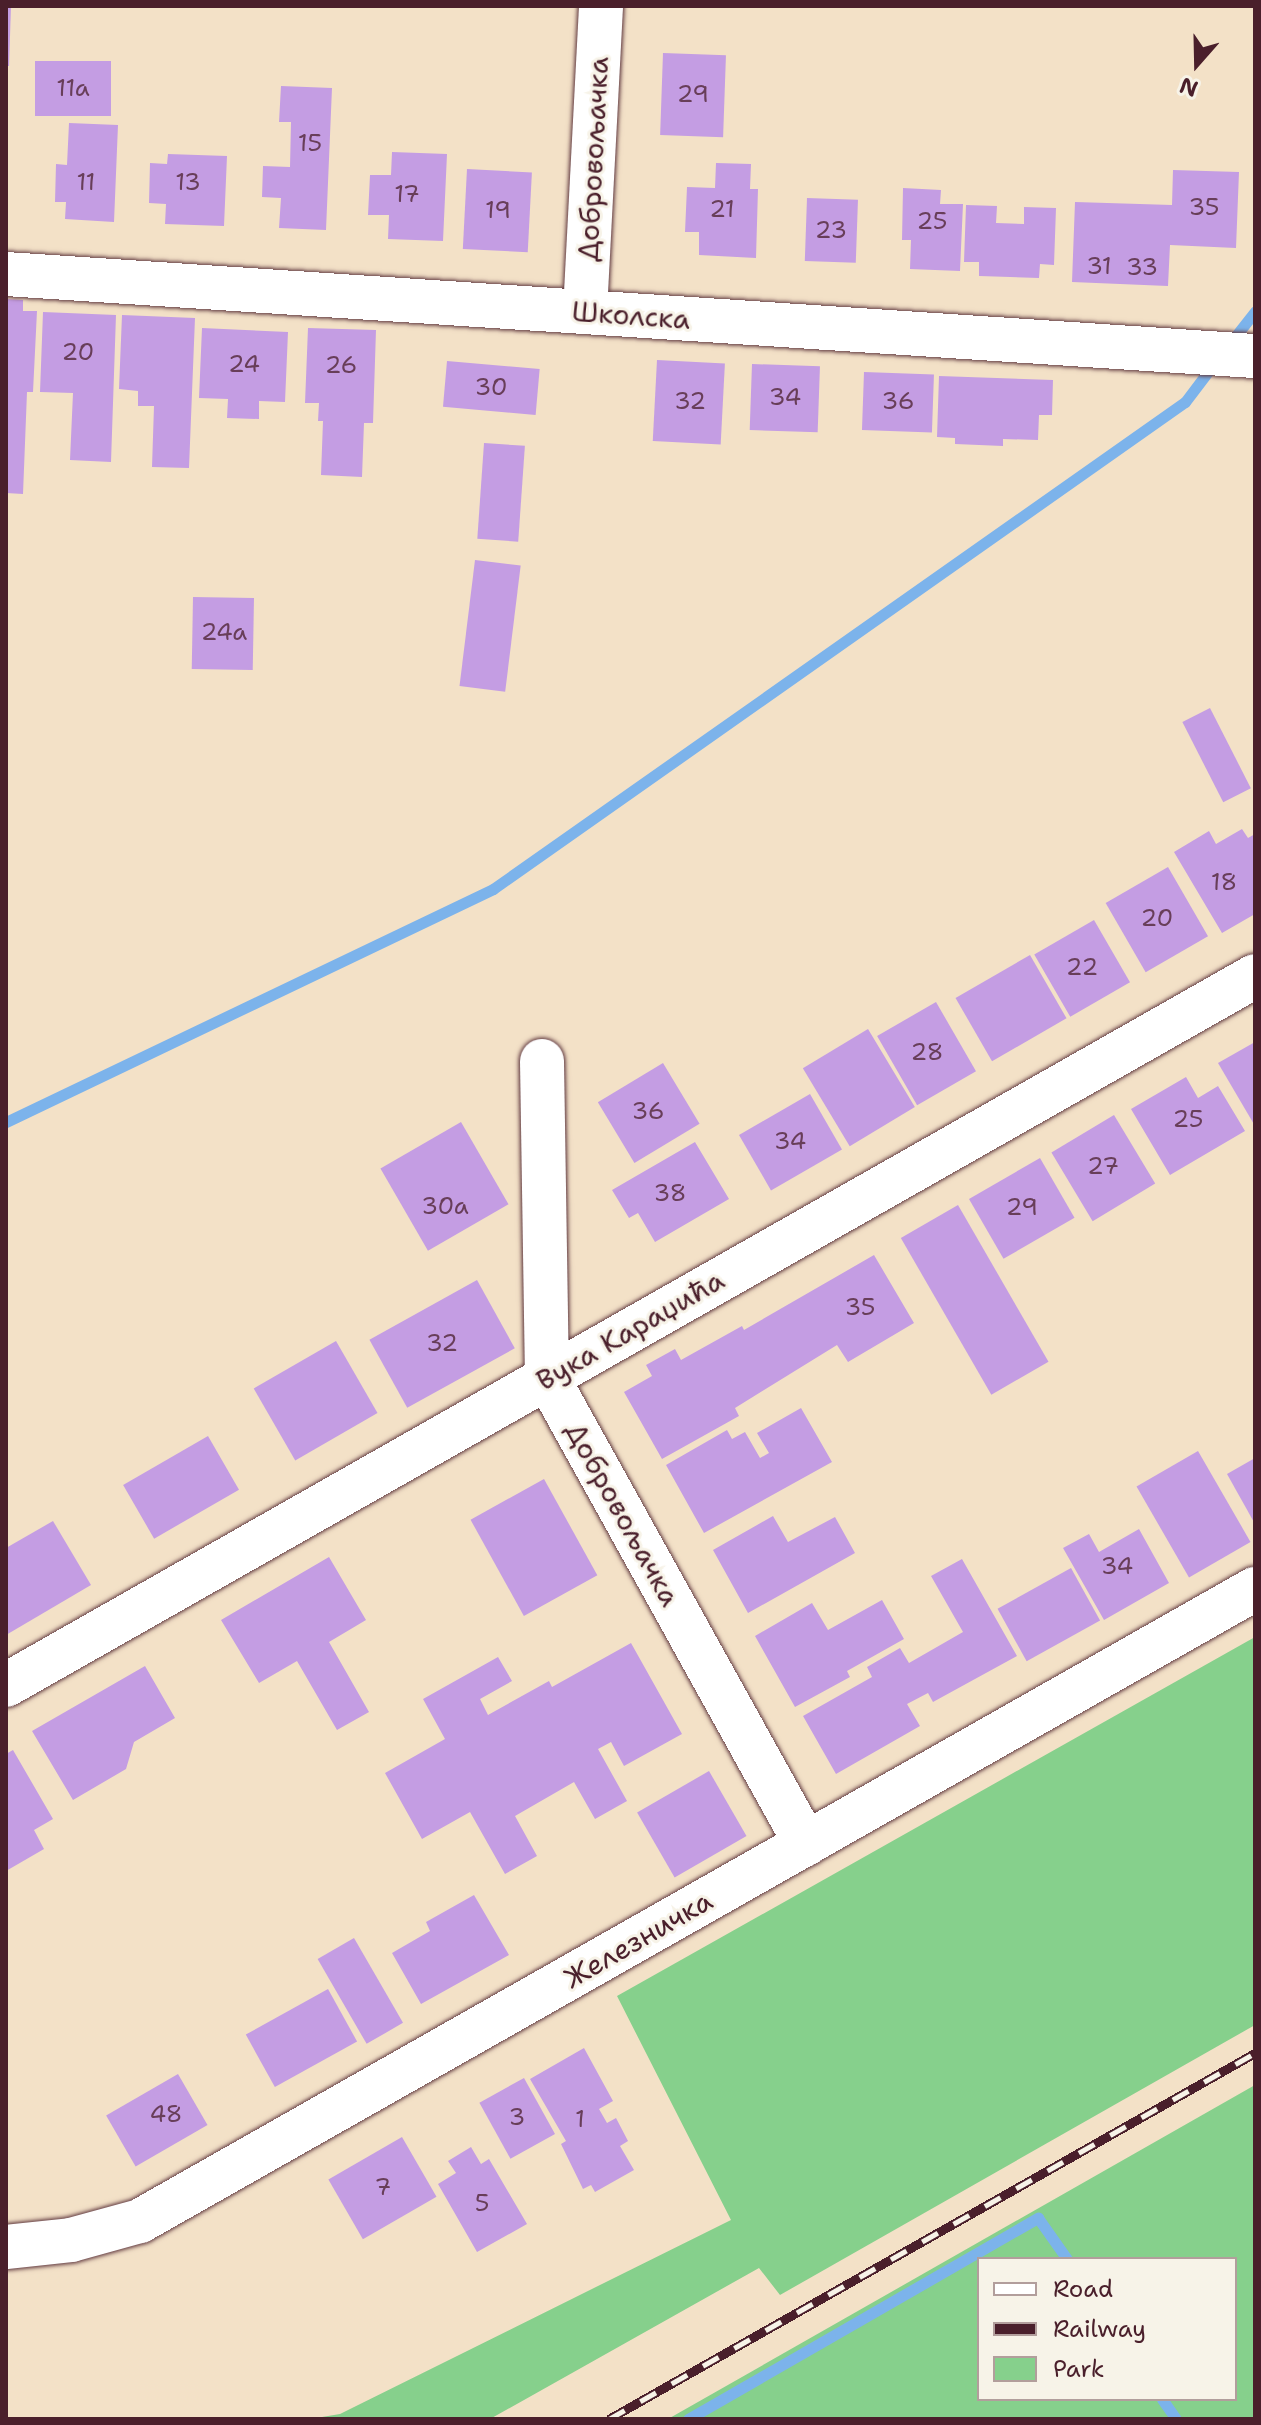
<!DOCTYPE html>
<html>
<head>
<meta charset="utf-8">
<style>
  body { margin:0 }
  #map { position:relative; width:1261px; height:2425px; overflow:hidden; background:#f3e1c7; font-family:"Shantell Sans",sans-serif }
  div>[style] { position:absolute }
  [style*='--x'] { left:calc(var(--x)*1px); top:calc(var(--y)*1px); width:calc(var(--w)*1px); rotate:calc(var(--a)*1deg) }
  .green>* { inset:0; background:#86d08c }
  .stream>* { height:11px; margin:-5.5px; padding:0 5.5px; transform-origin:5.5px; border-radius:5.5px; background:#7cb3eb }
  .building>* { inset:0; background:#c49de3; transform-origin:0 0 }
  .roads { filter:drop-shadow(0 0 2px #633c42) drop-shadow(0 0 2px #633c42) }
  .minor>* { height:44px; margin:-22px; padding:0 22px; transform-origin:22px; border-radius:22px; background:#fff }
  .rail>* { height:9px; margin-top:-4.5px; transform-origin:0; background:repeating-linear-gradient(90deg,#f7f3e8 0 18px,#4a1f2b 0 36px); box-sizing:border-box; border-block:2px solid #4a1f2b }
  span { translate:-50% -50%; white-space:nowrap; text-align:center; line-height:1.15; -webkit-text-stroke:6px #f7f3e8; paint-order:stroke }
  .number-label { font-size:24px; color:#683e59 }
  .number-label span { -webkit-text-stroke-width:0 }
  .street-label { font-size:28px; color:#4a1f2b }
  .frame { position:absolute; inset:0; border:8px solid #4a1f2b; pointer-events:none }
  .legend { position:absolute; left:977px; top:2257px; width:260px; height:144px; box-sizing:border-box; background:#f7f3e8; border:2px solid #b29e9c; margin:0; padding:10px 14px; list-style:none; font-size:24px; color:#4a1f2b }
  .legend li { display:flex; align-items:center; gap:16px; height:40px }
  .legend b { width:40px; border:2px solid #b29e9c }
  .north { position:absolute; left:1157px; top:24px; width:80px; height:80px; -webkit-text-stroke:6px #f7f3e8; paint-order:stroke; rotate:200deg; font-size:22px; font-weight:700; line-height:32px; text-align:center; color:#4a1f2b }
  .north::after { content:''; display:block; margin:auto; width:28px; height:36px; background:#4a1f2b; clip-path:polygon(50% 0,100% 100%,50% 72%,0 100%) }
</style>
</head>
<body>
<div id="map">
  <div class="green">
    <div style="clip-path:polygon(1255px 1637px,1255px 2025px,780px 2295px,759px 2268px,490px 2419px,310px 2419px,340px 2414px,731px 2220px,617px 1996px)"></div>
    <div style="clip-path:polygon(evenodd,1255px 2085px,1255px 2419px,668px 2419px,1255px 2085px,979px 2259px,1235px 2259px,1235px 2399px,979px 2399px,979px 2259px)"></div>
  </div>
  <div class="stream">
    <div style="--x:1231;--y:342;--w:39;--a:-52"></div>
    <div style="--x:6;--y:1122;--w:540;--a:-25.57"></div>
    <div style="--x:493;--y:889;--w:846;--a:-35.14"></div>
    <div style="--x:1185;--y:402;--w:46;--a:-52.9"></div>
    <div style="--x:1162;--y:2399;--w:24;--a:55"></div>
    <div style="--x:688;--y:2419;--w:404;--a:-29.9"></div>
    <div style="--x:1038;--y:2218;--w:50;--a:54.7"></div>
  </div>
  <div class="building">
    <div style="clip-path:polygon(6px 6px,11px 6px,9px 66px,6px 66px)"></div>
    <div style="left:663px;top:53px;width:63px;height:82px;rotate:2deg"></div>
    <div style="left:35px;top:61px;width:76px;height:55px"></div>
    <div style="clip-path:polygon(281px 86px,332px 88px,326px 230px,279px 228px,281px 198px,262px 197px,263px 166px,290px 167px,291px 122px,279px 122px)"></div>
    <div style="clip-path:polygon(69px 123px,118px 125px,114px 222px,65px 219px,66px 202px,55px 202px,56px 164px,67px 165px)"></div>
    <div style="clip-path:polygon(392px 152px,447px 154px,443px 241px,388px 239px,389px 215px,368px 215px,370px 175px,391px 175px)"></div>
    <div style="clip-path:polygon(168px 154px,227px 156px,224px 226px,165px 224px,166px 204px,149px 203px,150px 163px,167px 164px)"></div>
    <div style="clip-path:polygon(716px 163px,751px 164px,750px 189px,758px 189px,756px 258px,699px 255px,699px 232px,685px 232px,687px 187px,715px 188px)"></div>
    <div style="left:467px;top:169px;width:65px;height:80px;rotate:3deg"></div>
    <div style="clip-path:polygon(1173px 170px,1239px 172px,1236px 248px,1170px 245px,1168px 286px,1072px 282px,1075px 202px,1172px 205px)"></div>
    <div style="clip-path:polygon(903px 188px,941px 190px,940px 204px,963px 204px,960px 271px,910px 269px,911px 240px,902px 240px)"></div>
    <div style="left:807px;top:198px;width:51px;height:63px;rotate:2deg"></div>
    <div style="clip-path:polygon(966px 205px,997px 206px,996px 223px,1024px 224px,1024px 207px,1056px 208px,1054px 265px,1040px 264px,1039px 278px,979px 276px,979px 262px,964px 262px)"></div>
    <div style="clip-path:polygon(6px 299px,23px 300px,23px 311px,37px 311px,33px 392px,27px 392px,23px 494px,6px 493px)"></div>
    <div style="clip-path:polygon(43px 312px,116px 315px,111px 462px,70px 460px,73px 393px,40px 392px)"></div>
    <div style="clip-path:polygon(122px 315px,195px 318px,189px 468px,152px 467px,154px 406px,138px 406px,138px 391px,119px 389px)"></div>
    <div style="clip-path:polygon(202px 328px,288px 332px,285px 402px,259px 401px,259px 419px,227px 418px,228px 399px,199px 398px)"></div>
    <div style="clip-path:polygon(308px 328px,376px 330px,373px 423px,364px 423px,362px 477px,321px 475px,323px 421px,318px 421px,319px 403px,305px 403px)"></div>
    <div style="left:657px;top:360px;width:68px;height:81px;rotate:3deg"></div>
    <div style="left:447px;top:361px;width:93px;height:46px;rotate:5deg"></div>
    <div style="left:752px;top:364px;width:68px;height:66px;rotate:2deg"></div>
    <div style="left:864px;top:372px;width:70px;height:58px;rotate:2deg"></div>
    <div style="clip-path:polygon(939px 376px,1053px 380px,1052px 415px,1039px 415px,1038px 440px,1003px 439px,1003px 446px,955px 444px,955px 438px,937px 437px)"></div>
    <div style="left:484px;top:443px;width:41px;height:96px;rotate:4deg"></div>
    <div style="left:475px;top:560px;width:46px;height:127px;rotate:7deg"></div>
    <div style="left:193px;top:597px;width:61px;height:72px;rotate:1deg"></div>
    <div style="left:1210px;top:708px;width:90px;height:31px;rotate:63deg"></div>
    <div style="clip-path:polygon(1242px 829px,1248px 838px,1255px 834px,1255px 914px,1222px 933px,1174px 852px,1209px 831px,1216px 844px)"></div>
    <div style="left:1168px;top:867px;width:80px;height:72px;rotate:60deg"></div>
    <div style="left:1094px;top:920px;width:72px;height:69px;rotate:60deg"></div>
    <div style="left:1030px;top:955px;width:73px;height:86px;rotate:60deg"></div>
    <div style="left:936px;top:1002px;width:80px;height:68px;rotate:60deg"></div>
    <div style="left:868px;top:1029px;width:91px;height:76px;rotate:59deg"></div>
    <div style="clip-path:polygon(1255px 1042px,1255px 1126px,1218px 1063px)"></div>
    <div style="left:663px;top:1063px;width:71px;height:76px;rotate:59deg"></div>
    <div style="clip-path:polygon(1186px 1077px,1198px 1098px,1218px 1086px,1245px 1131px,1170px 1175px,1131px 1109px)"></div>
    <div style="left:810px;top:1094px;width:64px;height:82px;rotate:60deg"></div>
    <div style="left:1114px;top:1115px;width:80px;height:73px;rotate:59deg"></div>
    <div style="left:461px;top:1122px;width:95px;height:93px;rotate:60deg"></div>
    <div style="clip-path:polygon(695px 1142px,729px 1199px,655px 1242px,638px 1213px,629px 1218px,612px 1190px)"></div>
    <div style="left:1040px;top:1158px;width:69px;height:82px;rotate:60deg"></div>
    <div style="left:958px;top:1205px;width:181px;height:66px;rotate:60deg"></div>
    <div style="clip-path:polygon(874px 1255px,914px 1323px,848px 1362px,837px 1345px,735px 1408px,739px 1416px,662px 1459px,624px 1392px,652px 1376px,646px 1365px,675px 1349px,681px 1360px,742px 1326px,744px 1330px)"></div>
    <div style="left:477px;top:1280px;width:78px;height:123px;rotate:61deg"></div>
    <div style="left:336px;top:1341px;width:83px;height:95px;rotate:60deg"></div>
    <div style="clip-path:polygon(801px 1408px,832px 1462px,704px 1533px,666px 1465px,727px 1430px,732px 1439px,745px 1432px,760px 1458px,769px 1453px,757px 1433px)"></div>
    <div style="left:208px;top:1436px;width:62px;height:98px;rotate:60deg"></div>
    <div style="left:1198px;top:1451px;width:105px;height:71px;rotate:60deg"></div>
    <div style="clip-path:polygon(1255px 1458px,1255px 1524px,1227px 1474px)"></div>
    <div style="left:544px;top:1479px;width:110px;height:84px;rotate:61deg"></div>
    <div style="clip-path:polygon(773px 1516px,788px 1542px,835px 1517px,855px 1553px,748px 1613px,713px 1550px)"></div>
    <div style="clip-path:polygon(53px 1521px,91px 1585px,6px 1635px,6px 1548px)"></div>
    <div style="clip-path:polygon(1139px 1529px,1169px 1583px,1104px 1620px,1063px 1548px,1089px 1534px,1099px 1552px)"></div>
    <div style="clip-path:polygon(329px 1557px,366px 1620px,329px 1642px,369px 1712px,337px 1730px,297px 1661px,259px 1683px,221px 1620px)"></div>
    <div style="clip-path:polygon(962px 1559px,1017px 1656px,933px 1702px,928px 1693px,907px 1704px,920px 1726px,836px 1774px,803px 1716px,872px 1677px,867px 1667px,900px 1648px,909px 1663px,963px 1632px,931px 1576px)"></div>
    <div style="left:1071px;top:1568px;width:60px;height:84px;rotate:61deg"></div>
    <div style="clip-path:polygon(882px 1600px,904px 1639px,847px 1671px,850px 1677px,795px 1707px,755px 1636px,812px 1603px,828px 1630px)"></div>
    <div style="clip-path:polygon(631px 1643px,682px 1734px,624px 1766px,611px 1742px,598px 1749px,627px 1801px,595px 1819px,574px 1782px,515px 1816px,537px 1856px,505px 1874px,470px 1812px,422px 1839px,385px 1773px,445px 1739px,423px 1699px,498px 1657px,512px 1681px,480px 1699px,488px 1715px,549px 1681px,552px 1687px)"></div>
    <div style="clip-path:polygon(145px 1666px,175px 1718px,134px 1742px,126px 1769px,73px 1800px,32px 1731px)"></div>
    <div style="clip-path:polygon(13px 1750px,53px 1819px,34px 1830px,44px 1849px,6px 1871px,6px 1754px)"></div>
    <div style="left:709px;top:1771px;width:75px;height:83px;rotate:60deg"></div>
    <div style="clip-path:polygon(474px 1895px,509px 1955px,421px 2004px,392px 1953px,430px 1931px,426px 1922px)"></div>
    <div style="left:354px;top:1938px;width:98px;height:42px;rotate:60deg"></div>
    <div style="left:328px;top:1989px;width:60px;height:94px;rotate:61deg"></div>
    <div style="clip-path:polygon(584px 2048px,613px 2101px,599px 2109px,607px 2123px,616px 2118px,628px 2141px,620px 2146px,634px 2170px,595px 2192px,591px 2185px,583px 2189px,561px 2144px,566px 2141px,530px 2079px)"></div>
    <div style="left:178px;top:2074px;width:59px;height:83px;rotate:60deg"></div>
    <div style="left:524px;top:2078px;width:64px;height:51px;rotate:61deg"></div>
    <div style="left:402px;top:2137px;width:69px;height:85px;rotate:60deg"></div>
    <div style="clip-path:polygon(471px 2147px,481px 2164px,489px 2159px,527px 2224px,477px 2252px,438px 2184px,456px 2173px,448px 2161px)"></div>
  </div>
  <div class="roads">
    <div class="minor">
      <div style="--x:6;--y:274;--w:1252;--a:3.76"></div>
      <div style="--x:585;--y:312;--w:306;--a:-87"></div>
      <div style="--x:542;--y:1061;--w:316;--a:89.1"></div>
      <div style="--x:547;--y:1377;--w:534;--a:60.99"></div>
      <div style="--x:6;--y:1685;--w:1436;--a:-29.58"></div>
      <div style="--x:6;--y:2247;--w:65;--a:-6.1"></div>
      <div style="--x:71;--y:2240;--w:72;--a:-15.4"></div>
      <div style="--x:140;--y:2221;--w:1282;--a:-29.55"></div>
    </div>
  </div>
  <div class="rail">
    <div style="--x:609;--y:2419;--w:742;--a:-29.53"></div>
  </div>
  <div class="number-label">
    <span style="left:73px;top:89px">11a</span>
    <span style="left:693px;top:95px">29</span>
    <span style="left:310px;top:144px">15</span>
    <span style="left:86px;top:183px">11</span>
    <span style="left:188px;top:183px">13</span>
    <span style="left:407px;top:195px">17</span>
    <span style="left:1204px;top:208px">35</span>
    <span style="left:722px;top:210px">21</span>
    <span style="left:498px;top:211px">19</span>
    <span style="left:932px;top:222px">25</span>
    <span style="left:831px;top:231px">23</span>
    <span style="left:1099px;top:267px">31</span>
    <span style="left:1142px;top:268px">33</span>
    <span style="left:78px;top:353px">20</span>
    <span style="left:244px;top:365px">24</span>
    <span style="left:341px;top:366px">26</span>
    <span style="left:491px;top:388px">30</span>
    <span style="left:785px;top:398px">34</span>
    <span style="left:690px;top:402px">32</span>
    <span style="left:898px;top:402px">36</span>
    <span style="left:224px;top:633px">24a</span>
    <span style="left:1224px;top:883px">18</span>
    <span style="left:1157px;top:919px">20</span>
    <span style="left:1082px;top:968px">22</span>
    <span style="left:927px;top:1053px">28</span>
    <span style="left:648px;top:1112px">36</span>
    <span style="left:1188px;top:1120px">25</span>
    <span style="left:790px;top:1142px">34</span>
    <span style="left:1103px;top:1167px">27</span>
    <span style="left:670px;top:1194px">38</span>
    <span style="left:445px;top:1207px">30a</span>
    <span style="left:1022px;top:1208px">29</span>
    <span style="left:860px;top:1308px">35</span>
    <span style="left:442px;top:1344px">32</span>
    <span style="left:1117px;top:1567px">34</span>
    <span style="left:166px;top:2115px">48</span>
    <span style="left:517px;top:2118px">3</span>
    <span style="left:580px;top:2120px">1</span>
    <span style="left:383px;top:2188px">7</span>
    <span style="left:482px;top:2204px">5</span>
  </div>
  <div class="street-label">
    <span style="left:593px;top:159px;rotate:-87deg">Добровољачка</span>
    <span style="left:631px;top:315px;rotate:4deg">Школска</span>
    <span style="left:630px;top:1330px;rotate:-30deg">Вука Караџића</span>
    <span style="left:623px;top:1514px;rotate:61deg">Добровољачка</span>
    <span style="left:638px;top:1939px;rotate:-30deg">Железничка</span>
  </div>
  <div class="frame"></div>
  <ul class="legend">
  <li><b style="height:10px;background:#fff"></b>Road</li>
  <li><b style="height:10px;background:#4a1f2b"></b>Railway</li>
  <li><b style="height:22px;background:#86d08c"></b>Park</li>
  </ul>
  <div class="north">N</div>
</div>
</body>
</html>
